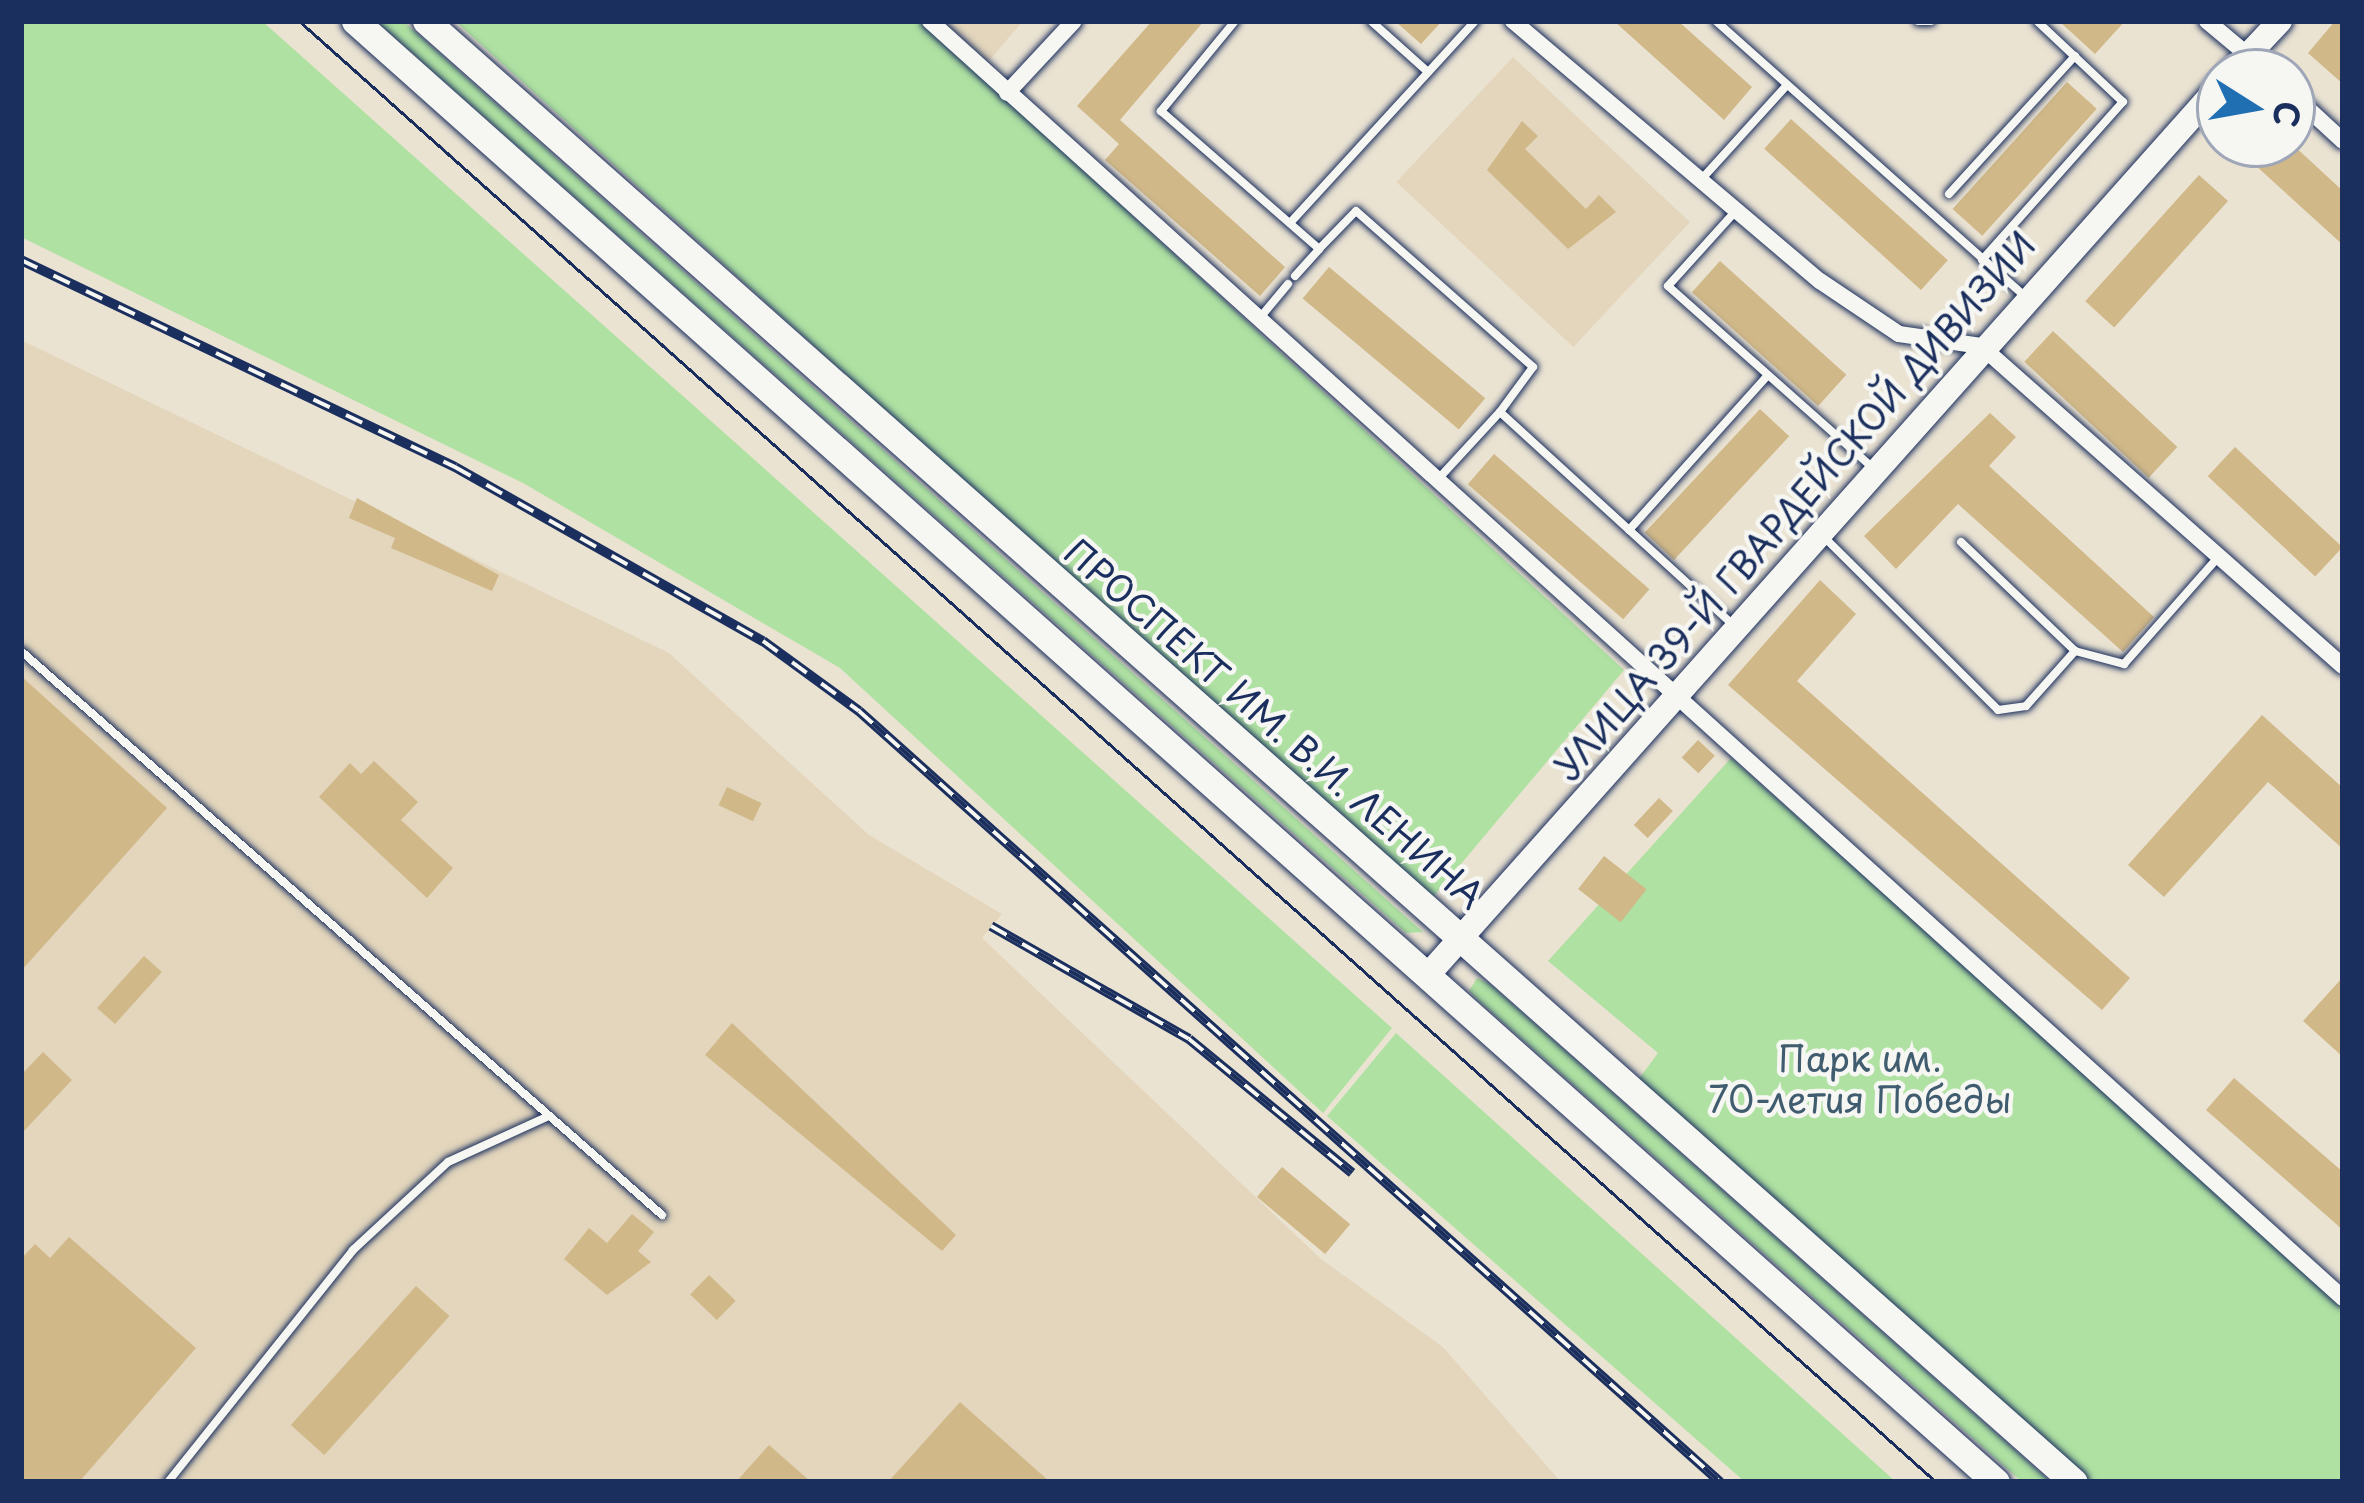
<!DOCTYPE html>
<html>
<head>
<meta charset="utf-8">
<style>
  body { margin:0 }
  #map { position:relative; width:2364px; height:1503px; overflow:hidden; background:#ebe3d2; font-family:"Playpen Sans",sans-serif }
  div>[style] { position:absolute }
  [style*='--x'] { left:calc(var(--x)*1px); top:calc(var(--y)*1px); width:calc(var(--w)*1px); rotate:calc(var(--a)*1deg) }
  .built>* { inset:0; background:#e3d6bc; transform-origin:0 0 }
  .green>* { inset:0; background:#afe1a2 }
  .building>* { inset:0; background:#d0b888; transform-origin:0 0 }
  .roads { filter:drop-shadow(0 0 3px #1b2f5e) drop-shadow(0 0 3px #1b2f5e) }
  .service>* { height:8px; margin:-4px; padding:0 4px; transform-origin:4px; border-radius:4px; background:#f6f6f2 }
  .minor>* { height:16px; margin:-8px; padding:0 8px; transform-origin:8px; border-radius:8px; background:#f6f6f2 }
  .secondary>* { height:24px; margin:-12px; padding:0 12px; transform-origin:12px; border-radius:12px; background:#f6f6f2 }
  .primary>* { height:27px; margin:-13.5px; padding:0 13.5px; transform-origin:13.5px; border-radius:13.5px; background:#f6f6f2 }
  .tram>* { height:3px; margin:-1.5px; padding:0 1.5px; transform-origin:1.5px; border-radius:1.5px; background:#1b2f5e }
  .rail>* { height:10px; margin-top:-5px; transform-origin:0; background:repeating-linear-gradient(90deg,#f6f6f2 0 18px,#1b2f5e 0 36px); box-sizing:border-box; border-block:3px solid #1b2f5e }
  span { translate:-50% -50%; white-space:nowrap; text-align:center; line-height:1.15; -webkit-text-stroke:9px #f6f6f2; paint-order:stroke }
  .street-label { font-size:36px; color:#1b2f5e }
  .park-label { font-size:36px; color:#405c6f }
  .frame { position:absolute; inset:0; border:24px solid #1b2f5e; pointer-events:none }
  .north { position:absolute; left:2196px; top:48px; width:120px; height:120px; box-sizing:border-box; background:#f6f6f2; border:3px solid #9ea6b7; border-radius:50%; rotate:101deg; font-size:33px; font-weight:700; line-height:48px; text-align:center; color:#1b2f5e }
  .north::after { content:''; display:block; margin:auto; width:42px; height:54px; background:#1f6fb2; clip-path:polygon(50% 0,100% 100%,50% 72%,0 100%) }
</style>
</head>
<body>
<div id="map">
  <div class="built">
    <div style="clip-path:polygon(938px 21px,1023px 21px,987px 63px)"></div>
    <div style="left:1513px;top:57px;width:242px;height:171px;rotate:43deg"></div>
    <div style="clip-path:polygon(21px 340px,669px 653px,869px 835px,1002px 914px,982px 938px,1321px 1259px,1443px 1347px,1561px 1482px,21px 1482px)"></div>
  </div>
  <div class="green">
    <div style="clip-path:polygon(21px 21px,262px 21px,1392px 1028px,1323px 1113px,840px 668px,523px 483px,21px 237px)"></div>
    <div style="clip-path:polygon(376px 21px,403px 21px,1423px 932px,1406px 933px)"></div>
    <div style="clip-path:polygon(455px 21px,922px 21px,1624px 670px,1429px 902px)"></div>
    <div style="clip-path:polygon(1731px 758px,2343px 1302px,2343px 1482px,2087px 1482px,1635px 1084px,1658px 1053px,1548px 961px)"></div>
    <div style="clip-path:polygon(1477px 978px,1490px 984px,2051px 1482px,2022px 1482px,1480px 1002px,1469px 991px)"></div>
    <div style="clip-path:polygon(1396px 1033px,1896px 1482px,1745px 1482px,1327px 1116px)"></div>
  </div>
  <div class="building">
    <div style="clip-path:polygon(1152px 21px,1204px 21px,1120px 120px,1285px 267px,1260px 296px,1105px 160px,1119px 144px,1077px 106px)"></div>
    <div style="clip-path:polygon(1395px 21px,1442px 21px,1421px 44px)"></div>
    <div style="clip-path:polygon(1614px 21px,1678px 21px,1752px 87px,1724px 120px)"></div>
    <div style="clip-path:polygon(2059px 21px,2125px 21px,2095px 54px)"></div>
    <div style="clip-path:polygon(2335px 21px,2343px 21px,2343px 84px,2308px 53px)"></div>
    <div style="left:2067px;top:82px;width:40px;height:171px;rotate:42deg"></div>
    <div style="left:1791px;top:119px;width:211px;height:40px;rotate:42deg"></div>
    <div style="clip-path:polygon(1522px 121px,1538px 136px,1525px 149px,1586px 209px,1599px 195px,1616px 212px,1568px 249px,1487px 170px)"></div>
    <div style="clip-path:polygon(2232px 144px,2292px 144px,2343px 191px,2343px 245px)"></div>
    <div style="left:2199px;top:175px;width:39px;height:170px;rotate:42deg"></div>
    <div style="left:1720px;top:261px;width:170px;height:42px;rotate:42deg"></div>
    <div style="left:1329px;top:267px;width:204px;height:41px;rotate:40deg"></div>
    <div style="left:2053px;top:331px;width:170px;height:42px;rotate:43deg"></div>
    <div style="left:1760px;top:409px;width:40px;height:169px;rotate:43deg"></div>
    <div style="clip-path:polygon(1990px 413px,2016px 437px,1989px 466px,2154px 617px,2123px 652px,1958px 504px,1896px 569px,1864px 536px)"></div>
    <div style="left:2235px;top:447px;width:147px;height:40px;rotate:43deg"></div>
    <div style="left:1494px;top:454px;width:206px;height:40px;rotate:41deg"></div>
    <div style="clip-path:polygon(357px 498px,499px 575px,492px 591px,391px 548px,395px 538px,349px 518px)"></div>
    <div style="clip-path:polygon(1820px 580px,1856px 614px,1797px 681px,2130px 978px,2102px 1010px,1728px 685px)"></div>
    <div style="clip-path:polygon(21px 676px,167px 808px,21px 971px)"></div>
    <div style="clip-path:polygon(2262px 715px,2343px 788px,2343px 849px,2268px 782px,2164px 897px,2128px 865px)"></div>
    <div style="left:1698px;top:740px;width:23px;height:24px;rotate:43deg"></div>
    <div style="clip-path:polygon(374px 761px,418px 802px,401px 820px,453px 868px,427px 898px,319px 797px,350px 763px,361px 774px)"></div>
    <div style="left:727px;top:787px;width:38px;height:20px;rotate:25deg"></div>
    <div style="left:1659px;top:798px;width:19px;height:37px;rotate:43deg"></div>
    <div style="left:1604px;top:856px;width:54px;height:42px;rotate:38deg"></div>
    <div style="left:144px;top:956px;width:24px;height:70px;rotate:42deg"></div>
    <div style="clip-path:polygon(2343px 977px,2343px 1057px,2303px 1021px)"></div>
    <div style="clip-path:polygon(732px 1023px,956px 1235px,942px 1251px,705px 1055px)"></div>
    <div style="clip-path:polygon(43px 1052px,72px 1080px,21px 1134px,21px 1075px)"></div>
    <div style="clip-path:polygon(2234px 1078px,2343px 1172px,2343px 1230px,2206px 1110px)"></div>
    <div style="left:1282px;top:1167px;width:89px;height:39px;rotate:40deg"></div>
    <div style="clip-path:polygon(632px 1214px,654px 1232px,638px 1251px,651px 1262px,607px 1295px,564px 1259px,589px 1228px,607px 1243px)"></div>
    <div style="clip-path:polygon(69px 1237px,196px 1348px,79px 1482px,21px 1482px,21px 1259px,35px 1244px,50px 1258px)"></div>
    <div style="left:709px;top:1275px;width:37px;height:27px;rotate:44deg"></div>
    <div style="left:416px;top:1286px;width:45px;height:187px;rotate:42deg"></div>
    <div style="clip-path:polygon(960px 1402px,1050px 1482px,888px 1482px)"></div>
    <div style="clip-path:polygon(769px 1445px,811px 1482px,736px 1482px)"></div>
  </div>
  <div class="roads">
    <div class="service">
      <div style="--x:1235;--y:21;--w:117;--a:129.4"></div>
      <div style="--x:1161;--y:111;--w:210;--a:41.1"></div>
      <div style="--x:1319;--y:249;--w:53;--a:-45.8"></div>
      <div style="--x:1356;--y:211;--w:236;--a:41.4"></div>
      <div style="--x:1533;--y:367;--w:56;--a:126.3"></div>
      <div style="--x:1500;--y:412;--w:316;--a:42.4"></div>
      <div style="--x:1371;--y:21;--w:76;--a:41.8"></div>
      <div style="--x:1716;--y:21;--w:411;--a:41.7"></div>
      <div style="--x:1918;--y:21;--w:13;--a:0"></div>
      <div style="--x:1699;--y:182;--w:131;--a:-47.8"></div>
      <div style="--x:1949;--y:194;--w:187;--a:-47.6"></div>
      <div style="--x:1733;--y:214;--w:97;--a:132.1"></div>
      <div style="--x:1668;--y:286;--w:276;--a:41.6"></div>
      <div style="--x:1290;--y:223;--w:274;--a:-47.5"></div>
      <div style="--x:1982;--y:260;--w:212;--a:-48.3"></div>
      <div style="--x:2123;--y:102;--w:118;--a:-136.7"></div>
      <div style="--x:1295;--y:276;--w:36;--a:-48"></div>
      <div style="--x:1258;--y:320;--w:47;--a:-50.2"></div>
      <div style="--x:1440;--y:477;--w:88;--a:-47.3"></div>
      <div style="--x:1629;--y:530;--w:208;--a:-48.1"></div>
      <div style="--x:1824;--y:537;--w:245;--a:44.8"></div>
      <div style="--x:1998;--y:710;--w:28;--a:-8"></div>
      <div style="--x:2026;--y:706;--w:74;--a:-48.3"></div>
      <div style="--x:2075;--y:651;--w:51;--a:14.9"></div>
      <div style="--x:2124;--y:664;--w:145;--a:-48.6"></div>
      <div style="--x:1961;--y:542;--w:158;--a:43.7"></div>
      <div style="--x:21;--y:651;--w:854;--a:41.34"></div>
      <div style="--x:168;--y:1482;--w:297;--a:-51.4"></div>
      <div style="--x:353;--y:1250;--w:129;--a:-42.8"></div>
      <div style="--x:448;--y:1162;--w:111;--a:-24.5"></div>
    </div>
    <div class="minor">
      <div style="--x:930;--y:21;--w:1905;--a:42.11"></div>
      <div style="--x:1513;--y:21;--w:402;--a:40.3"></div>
      <div style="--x:1820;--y:281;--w:95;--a:33.9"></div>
      <div style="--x:1899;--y:334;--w:83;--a:8.3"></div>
      <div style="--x:1981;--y:346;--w:483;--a:41.5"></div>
      <div style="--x:2207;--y:21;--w:80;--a:39.9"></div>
      <div style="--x:1007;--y:93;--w:98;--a:-47.1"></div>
      <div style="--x:2292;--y:94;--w:69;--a:42.7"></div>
    </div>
    <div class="secondary">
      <div style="--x:2232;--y:72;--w:70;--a:-46.7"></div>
      <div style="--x:1427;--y:976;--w:1193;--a:-48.33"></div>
    </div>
    <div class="primary">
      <div style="--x:355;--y:21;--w:2197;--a:41.68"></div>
      <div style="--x:426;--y:21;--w:2202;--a:41.56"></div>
    </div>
  </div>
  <div class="tram">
    <div style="--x:299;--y:21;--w:2194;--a:41.75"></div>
  </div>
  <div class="rail">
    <div style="--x:21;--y:260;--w:481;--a:25.5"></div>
    <div style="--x:455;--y:467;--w:354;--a:29.5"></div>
    <div style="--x:763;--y:641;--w:119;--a:36.1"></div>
    <div style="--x:859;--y:711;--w:1156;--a:41.84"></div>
    <div style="--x:991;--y:926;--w:228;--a:29.7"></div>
    <div style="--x:1189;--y:1039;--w:211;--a:39.4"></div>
  </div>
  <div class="street-label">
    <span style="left:1794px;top:505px;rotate:-49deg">УЛИЦА 39-Й ГВАРДЕЙСКОЙ ДИВИЗИИ</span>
    <span style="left:1275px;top:723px;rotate:41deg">ПРОСПЕКТ ИМ. В.И. ЛЕНИНА</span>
  </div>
  <div class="park-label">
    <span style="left:1860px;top:1078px">Парк им.<br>70-летия Победы</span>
  </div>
  <div class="frame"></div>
  <div class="north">С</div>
</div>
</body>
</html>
